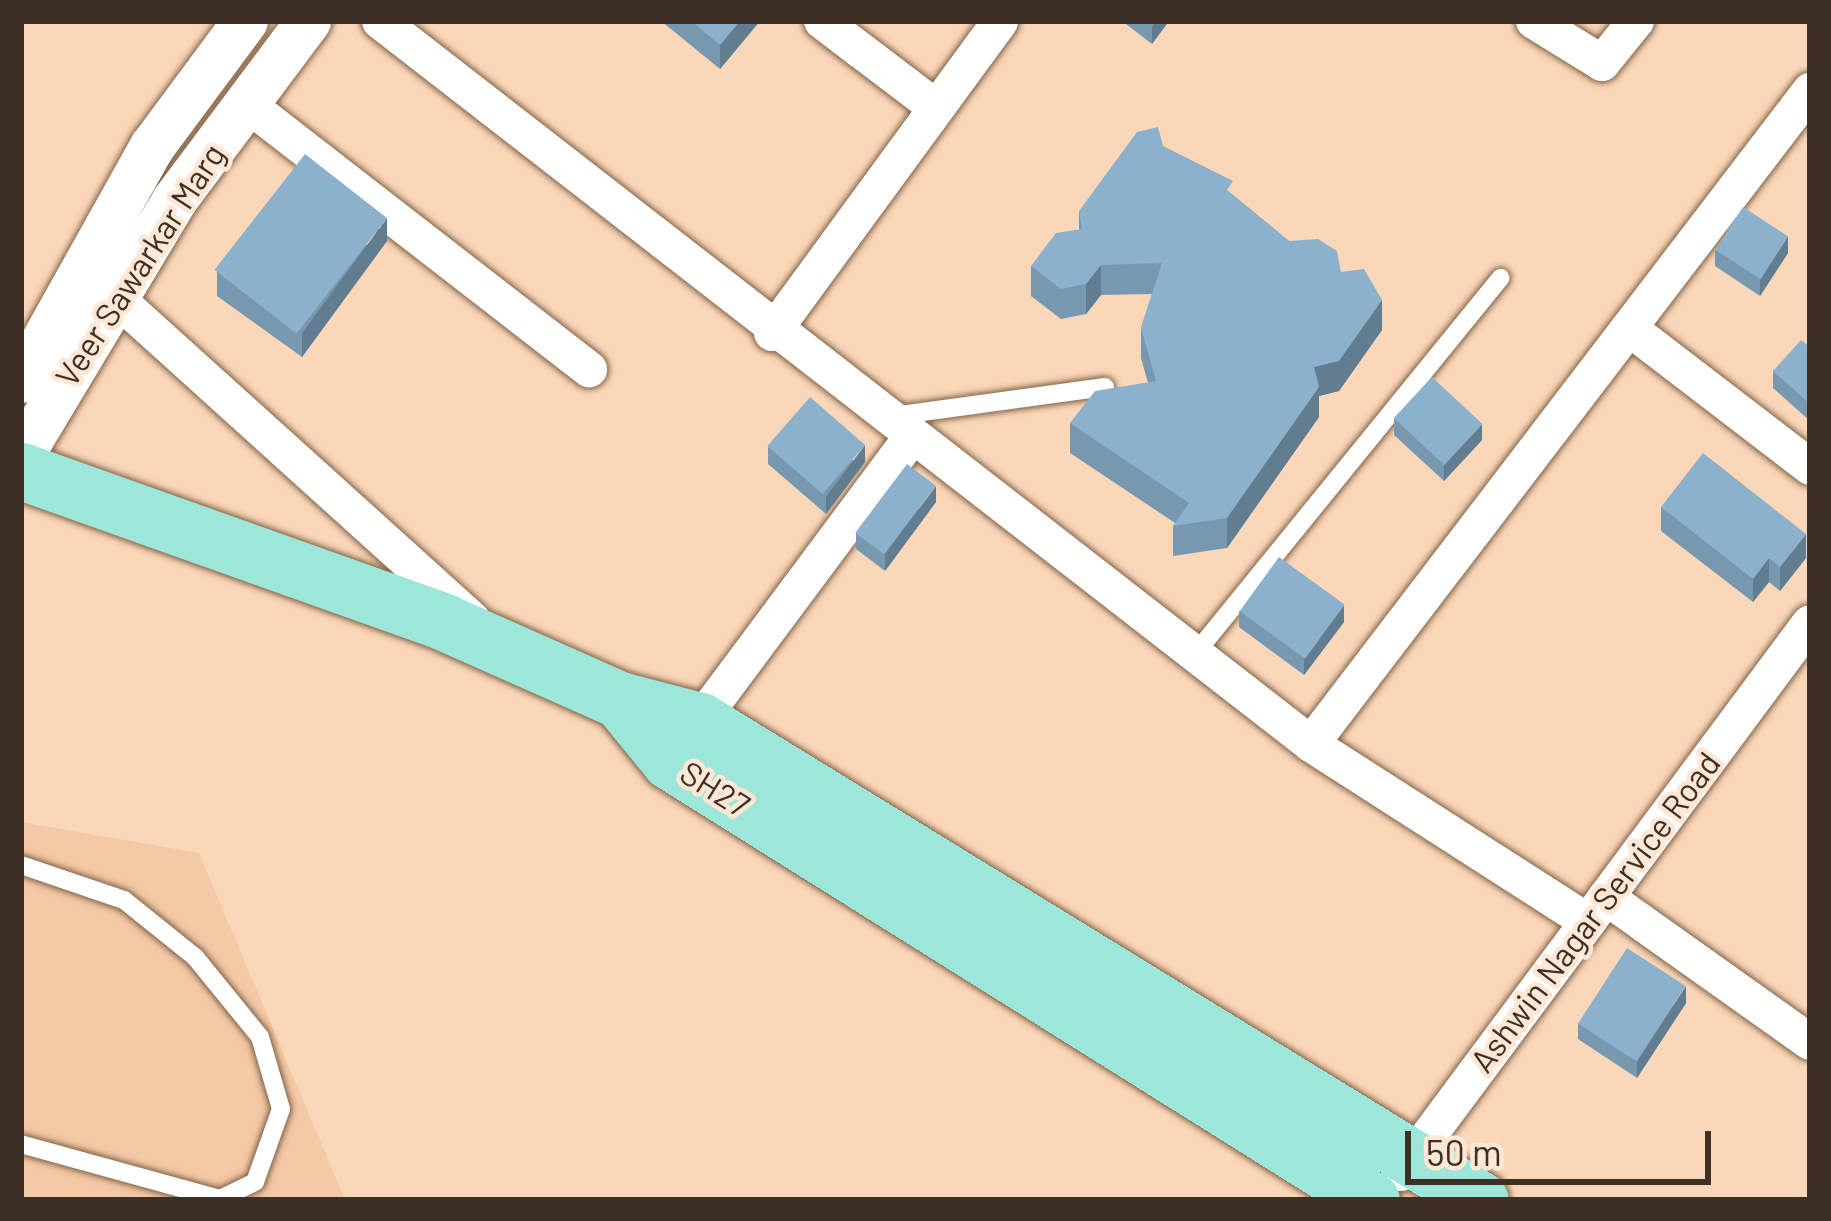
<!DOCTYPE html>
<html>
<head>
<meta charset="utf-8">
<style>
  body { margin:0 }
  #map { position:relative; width:1831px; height:1221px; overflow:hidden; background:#fbd7b9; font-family:Barlow,sans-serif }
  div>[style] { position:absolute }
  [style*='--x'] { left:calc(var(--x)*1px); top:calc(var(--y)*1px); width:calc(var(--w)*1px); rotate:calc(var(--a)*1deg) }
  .built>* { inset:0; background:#f4c9a6 }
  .roads { filter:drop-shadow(0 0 3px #836348) drop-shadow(0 0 3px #836348) }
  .service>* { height:18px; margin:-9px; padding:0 9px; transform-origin:9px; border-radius:9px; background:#fff }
  .minor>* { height:36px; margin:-18px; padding:0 18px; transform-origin:18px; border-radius:18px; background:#fff }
  .tertiary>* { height:45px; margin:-22.5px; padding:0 22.5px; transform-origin:22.5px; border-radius:22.5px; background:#fff }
  .primary>* { height:57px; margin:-28.5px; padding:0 28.5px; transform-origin:28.5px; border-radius:28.5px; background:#9de6da }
  .wall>* { inset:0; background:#7898b0 }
  .shaded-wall>* { inset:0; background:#627c90 }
  .building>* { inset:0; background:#8cb1cd; transform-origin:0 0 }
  span { translate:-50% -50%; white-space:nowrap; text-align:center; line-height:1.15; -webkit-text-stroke:9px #fee7d5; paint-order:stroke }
  .street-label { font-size:33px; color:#3d2f24 }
  .frame { position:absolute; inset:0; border:24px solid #3d2f24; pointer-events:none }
  .scale { position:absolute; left:1405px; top:1131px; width:306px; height:54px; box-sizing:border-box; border:6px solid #3d2f24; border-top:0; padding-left:15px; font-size:36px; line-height:42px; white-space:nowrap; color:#3d2f24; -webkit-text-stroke:9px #fee7d5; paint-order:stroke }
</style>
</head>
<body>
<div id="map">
  <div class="built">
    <div style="clip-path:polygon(21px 822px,199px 853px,345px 1200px,21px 1200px)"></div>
  </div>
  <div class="roads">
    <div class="service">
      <div style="--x:893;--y:416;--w:214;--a:-7.8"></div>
      <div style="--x:1194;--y:655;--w:486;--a:-50.9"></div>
      <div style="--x:21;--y:865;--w:109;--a:18.8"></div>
      <div style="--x:124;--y:900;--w:91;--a:38.8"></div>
      <div style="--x:195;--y:957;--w:103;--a:50.9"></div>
      <div style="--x:260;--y:1037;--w:75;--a:73.7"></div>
      <div style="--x:281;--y:1109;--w:77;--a:109.6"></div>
      <div style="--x:255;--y:1182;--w:39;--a:154"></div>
      <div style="--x:220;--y:1199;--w:206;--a:-164.6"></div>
    </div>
    <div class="minor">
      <div style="--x:380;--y:21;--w:1179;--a:37.83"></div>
      <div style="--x:1311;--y:744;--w:822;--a:-52.61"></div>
      <div style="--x:822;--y:21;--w:141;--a:37.2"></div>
      <div style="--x:1534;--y:21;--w:80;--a:31.7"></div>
      <div style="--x:1602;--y:63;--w:54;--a:-51"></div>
      <div style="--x:247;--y:104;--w:433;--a:37.8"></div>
      <div style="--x:115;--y:297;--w:482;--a:42.1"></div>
      <div style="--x:1629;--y:328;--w:228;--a:37.5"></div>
      <div style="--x:772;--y:333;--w:386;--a:-53.8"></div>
      <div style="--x:700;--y:721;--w:352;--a:-53.3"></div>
      <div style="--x:1311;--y:744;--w:329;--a:32.7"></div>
      <div style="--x:1606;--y:897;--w:250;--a:35.4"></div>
      <div style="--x:1401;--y:1173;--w:685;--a:-53.36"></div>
    </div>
    <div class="tertiary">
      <div style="--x:21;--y:380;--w:268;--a:-60.8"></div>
      <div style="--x:152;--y:146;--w:156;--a:-53.4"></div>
      <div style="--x:21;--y:455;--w:297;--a:-59"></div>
      <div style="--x:174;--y:200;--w:224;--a:-53.2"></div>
    </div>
    <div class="primary">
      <div style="--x:21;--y:471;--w:449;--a:19.6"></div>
      <div style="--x:444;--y:622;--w:193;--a:23.9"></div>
      <div style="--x:620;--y:700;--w:79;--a:50.7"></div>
      <div style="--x:670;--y:761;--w:827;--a:32.06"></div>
      <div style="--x:620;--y:700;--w:83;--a:14.7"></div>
      <div style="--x:700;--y:721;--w:915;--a:31.55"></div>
    </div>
  </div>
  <div class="wall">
    <div style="clip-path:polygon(661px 21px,760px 21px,720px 69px)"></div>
    <div style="clip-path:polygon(1122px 21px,1169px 21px,1152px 44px)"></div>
    <div style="clip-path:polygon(1163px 146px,1233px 195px,1289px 241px,1341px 272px,1382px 330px,1339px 391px,1319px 396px,1319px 417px,1227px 548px,1173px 556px,1173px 526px,1175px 523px,1070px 453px,1070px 423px,1148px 383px,1141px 358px,1141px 328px,1152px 294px,1101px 295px,1086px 314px,1061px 319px,1031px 296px,1031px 266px,1079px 230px,1079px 211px)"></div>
    <div style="clip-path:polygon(387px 241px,302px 357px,217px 296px,217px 272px)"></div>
    <div style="clip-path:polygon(1715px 250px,1788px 253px,1760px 296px,1715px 266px)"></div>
    <div style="clip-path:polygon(1810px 347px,1810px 421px,1773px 388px,1773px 371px)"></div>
    <div style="clip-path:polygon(1394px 418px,1482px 440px,1444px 481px,1394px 435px)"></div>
    <div style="clip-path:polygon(768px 447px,865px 462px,826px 514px,768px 464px)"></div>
    <div style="clip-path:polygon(936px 502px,885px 571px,856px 549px,856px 533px)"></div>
    <div style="clip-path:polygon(1661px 507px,1806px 558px,1780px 591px,1769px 582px,1753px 602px,1661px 531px)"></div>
    <div style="clip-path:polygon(1239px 611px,1344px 622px,1304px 675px,1239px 627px)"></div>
    <div style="clip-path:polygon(1686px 1003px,1637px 1078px,1578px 1039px,1578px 1023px)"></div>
  </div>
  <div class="shaded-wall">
    <div style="clip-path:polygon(740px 21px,760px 21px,720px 69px,720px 45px)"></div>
    <div style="clip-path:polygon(1157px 21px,1169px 21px,1152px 44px,1152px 27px)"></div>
    <div style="clip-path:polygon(387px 218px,387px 241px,302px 357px,302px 333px)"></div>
    <div style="clip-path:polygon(1788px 236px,1788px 253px,1760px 296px,1760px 279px)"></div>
    <div style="clip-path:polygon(1101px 265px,1101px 295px,1086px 314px,1086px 284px)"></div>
    <div style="clip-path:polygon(1382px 300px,1382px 330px,1339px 391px,1319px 396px,1319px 417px,1227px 548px,1227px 518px,1314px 367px)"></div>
    <div style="clip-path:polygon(1482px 424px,1482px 440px,1444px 481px,1444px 465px)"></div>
    <div style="clip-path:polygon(865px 445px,865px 462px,826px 514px,826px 497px)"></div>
    <div style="clip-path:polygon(936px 486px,936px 502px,885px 571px,885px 554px)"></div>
    <div style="clip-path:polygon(1806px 534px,1806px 558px,1780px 591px,1780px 567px)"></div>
    <div style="clip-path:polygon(1769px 558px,1769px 582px,1753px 602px,1753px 579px)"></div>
    <div style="clip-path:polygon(1344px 605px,1344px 622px,1304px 675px,1304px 659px)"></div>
    <div style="clip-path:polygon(1686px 986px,1686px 1003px,1637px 1078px,1637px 1061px)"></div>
  </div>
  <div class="building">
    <div style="clip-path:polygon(691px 21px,740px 21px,720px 45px)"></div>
    <div style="clip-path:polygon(1158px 127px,1163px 146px,1233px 181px,1227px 190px,1289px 241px,1318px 239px,1337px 251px,1341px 272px,1364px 269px,1382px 300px,1339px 361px,1314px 367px,1319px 387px,1227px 518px,1173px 526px,1189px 503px,1070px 423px,1095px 391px,1156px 381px,1141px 328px,1162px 263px,1101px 265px,1086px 284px,1061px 289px,1031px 266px,1056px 233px,1082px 229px,1079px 211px,1137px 132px)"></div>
    <div style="left:305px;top:154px;width:104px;height:147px;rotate:38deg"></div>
    <div style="left:1743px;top:207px;width:54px;height:51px;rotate:33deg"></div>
    <div style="clip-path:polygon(1801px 340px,1810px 347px,1810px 404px,1773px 371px)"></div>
    <div style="left:1432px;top:377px;width:69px;height:56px;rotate:43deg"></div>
    <div style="left:810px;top:397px;width:73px;height:65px;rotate:41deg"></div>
    <div style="clip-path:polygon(1703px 453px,1806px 534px,1780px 567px,1769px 558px,1753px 579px,1661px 507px)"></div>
    <div style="left:907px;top:464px;width:36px;height:86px;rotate:37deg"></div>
    <div style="left:1279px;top:557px;width:81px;height:67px;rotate:36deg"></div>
    <div style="left:1627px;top:948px;width:70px;height:90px;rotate:33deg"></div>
  </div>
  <div class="street-label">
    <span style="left:140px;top:265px;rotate:-57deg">Veer Sawarkar Marg</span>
    <span style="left:715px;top:789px;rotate:32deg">SH27</span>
    <span style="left:1595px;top:912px;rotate:-53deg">Ashwin Nagar Service Road</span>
  </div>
  <div class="frame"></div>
  <div class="scale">50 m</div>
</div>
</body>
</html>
